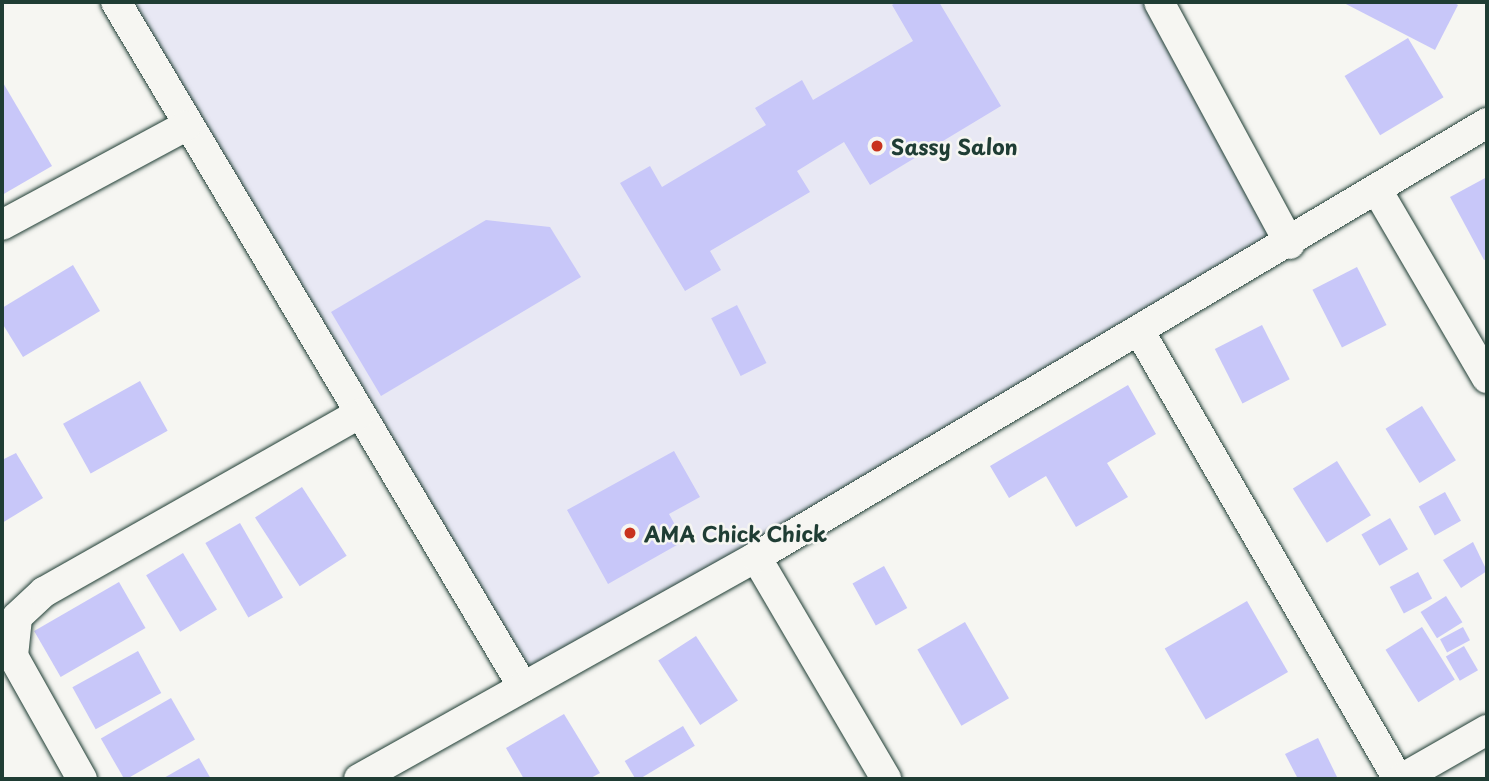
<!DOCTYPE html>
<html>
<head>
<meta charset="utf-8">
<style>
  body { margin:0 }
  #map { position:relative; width:1489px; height:781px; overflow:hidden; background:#f6f6f2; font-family:"Playpen Sans",sans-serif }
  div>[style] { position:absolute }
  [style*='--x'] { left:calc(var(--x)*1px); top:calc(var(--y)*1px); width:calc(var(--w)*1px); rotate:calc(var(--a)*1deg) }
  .built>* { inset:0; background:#e8e8f4 }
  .building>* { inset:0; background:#c8c7f9; transform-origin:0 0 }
  .roads { filter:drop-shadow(0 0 2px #1f3d34) drop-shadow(0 0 2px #1f3d34) }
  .minor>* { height:30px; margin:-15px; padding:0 15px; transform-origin:15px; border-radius:15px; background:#f6f6f2 }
  .dots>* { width:19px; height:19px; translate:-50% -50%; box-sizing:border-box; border:4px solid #f6f6f2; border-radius:50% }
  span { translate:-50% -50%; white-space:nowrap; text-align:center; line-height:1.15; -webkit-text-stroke:5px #f6f6f2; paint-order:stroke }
  .poi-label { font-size:21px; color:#1f3d34; font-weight:700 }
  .left { translate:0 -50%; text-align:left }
  .frame { position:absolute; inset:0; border:4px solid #1f3d34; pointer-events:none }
</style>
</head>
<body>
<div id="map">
  <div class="built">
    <div style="clip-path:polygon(116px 2px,1159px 2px,1290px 244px,523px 687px)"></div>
  </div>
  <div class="building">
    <div style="clip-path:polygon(897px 2px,939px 2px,1001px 106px,870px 185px,844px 142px,797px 171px,810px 192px,710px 251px,721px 270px,685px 291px,620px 183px,650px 166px,662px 187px,766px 125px,755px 108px,802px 80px,813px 100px,913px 41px,892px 5px)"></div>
    <div style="clip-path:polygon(1342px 2px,1453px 2px,1458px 5px,1435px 50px)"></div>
    <div style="left:1408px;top:38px;width:69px;height:74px;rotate:59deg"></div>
    <div style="clip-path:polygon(2px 81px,52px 166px,2px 195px)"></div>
    <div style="clip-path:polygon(1487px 177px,1487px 259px,1484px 260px,1450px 197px)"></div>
    <div style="clip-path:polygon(486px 220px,550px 227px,581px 277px,381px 396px,331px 312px)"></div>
    <div style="clip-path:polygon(73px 265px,100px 311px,23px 357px,2px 323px,2px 308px)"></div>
    <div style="left:1357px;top:267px;width:65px;height:50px;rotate:63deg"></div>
    <div style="left:737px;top:305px;width:65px;height:29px;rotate:63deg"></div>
    <div style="left:1262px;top:325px;width:61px;height:53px;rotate:63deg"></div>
    <div style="left:140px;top:381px;width:57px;height:88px;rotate:61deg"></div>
    <div style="clip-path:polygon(1128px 385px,1156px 434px,1107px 463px,1128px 497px,1076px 527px,1046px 476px,1009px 498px,990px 466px)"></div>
    <div style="left:1422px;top:406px;width:64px;height:43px;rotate:58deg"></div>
    <div style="clip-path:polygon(674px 451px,700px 497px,669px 514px,684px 541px,608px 584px,567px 510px)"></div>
    <div style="clip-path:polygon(16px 453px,43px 498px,2px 523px,2px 460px)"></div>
    <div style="left:1337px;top:461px;width:64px;height:52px;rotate:58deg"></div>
    <div style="left:302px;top:487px;width:82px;height:56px;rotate:57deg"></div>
    <div style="left:1445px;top:492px;width:33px;height:30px;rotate:61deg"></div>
    <div style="left:1390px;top:518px;width:36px;height:33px;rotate:60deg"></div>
    <div style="left:240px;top:523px;width:86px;height:40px;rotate:60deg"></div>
    <div style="clip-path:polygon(1473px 542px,1487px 571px,1461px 588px,1443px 560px)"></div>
    <div style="left:183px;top:553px;width:66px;height:43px;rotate:59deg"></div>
    <div style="left:884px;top:566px;width:48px;height:36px;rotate:61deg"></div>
    <div style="left:1418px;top:572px;width:30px;height:32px;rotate:62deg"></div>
    <div style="left:119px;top:582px;width:53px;height:98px;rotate:60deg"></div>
    <div style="left:1446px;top:596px;width:31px;height:30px;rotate:58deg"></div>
    <div style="left:1247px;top:601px;width:82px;height:95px;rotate:60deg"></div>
    <div style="left:965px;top:622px;width:88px;height:55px;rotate:60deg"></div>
    <div style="left:1422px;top:627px;width:62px;height:43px;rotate:58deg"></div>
    <div style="left:1463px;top:627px;width:15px;height:26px;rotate:62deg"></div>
    <div style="left:696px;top:636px;width:77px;height:45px;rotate:57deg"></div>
    <div style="left:1464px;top:646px;width:28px;height:21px;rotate:60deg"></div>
    <div style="left:138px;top:651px;width:48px;height:75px;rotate:61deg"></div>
    <div style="left:171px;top:698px;width:48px;height:81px;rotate:60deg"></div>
    <div style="clip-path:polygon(564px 714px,600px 773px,589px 779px,524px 779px,506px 748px)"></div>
    <div style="left:683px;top:726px;width:23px;height:68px;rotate:59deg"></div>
    <div style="clip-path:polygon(1318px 738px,1338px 779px,1298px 779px,1285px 754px)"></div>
    <div style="clip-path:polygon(199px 758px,211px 779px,162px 779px)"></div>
  </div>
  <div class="roads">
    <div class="minor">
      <div style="--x:116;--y:2;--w:797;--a:59.28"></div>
      <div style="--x:1159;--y:2;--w:275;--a:61.6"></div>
      <div style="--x:1377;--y:190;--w:218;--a:59.7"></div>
      <div style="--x:2;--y:225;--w:209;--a:-28.3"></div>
      <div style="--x:1140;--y:332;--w:516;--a:60.01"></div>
      <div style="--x:756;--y:557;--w:257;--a:59.6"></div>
      <div style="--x:82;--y:779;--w:141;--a:-119.3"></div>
      <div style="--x:13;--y:656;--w:39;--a:-84"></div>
      <div style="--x:17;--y:617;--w:37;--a:-43"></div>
      <div style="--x:44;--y:592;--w:362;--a:-29.5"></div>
      <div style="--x:359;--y:779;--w:455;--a:-29.2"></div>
      <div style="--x:756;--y:557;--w:850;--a:-30.7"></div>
      <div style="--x:1401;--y:779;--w:99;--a:-29.7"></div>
    </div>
  </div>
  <div class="dots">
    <div style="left:877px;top:146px;background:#c8321e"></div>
    <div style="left:630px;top:533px;background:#c8321e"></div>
  </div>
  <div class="poi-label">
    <span class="left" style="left:891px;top:146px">Sassy Salon</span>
    <span class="left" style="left:644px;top:533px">AMA Chick Chick</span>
  </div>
  <div class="frame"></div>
</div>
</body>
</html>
